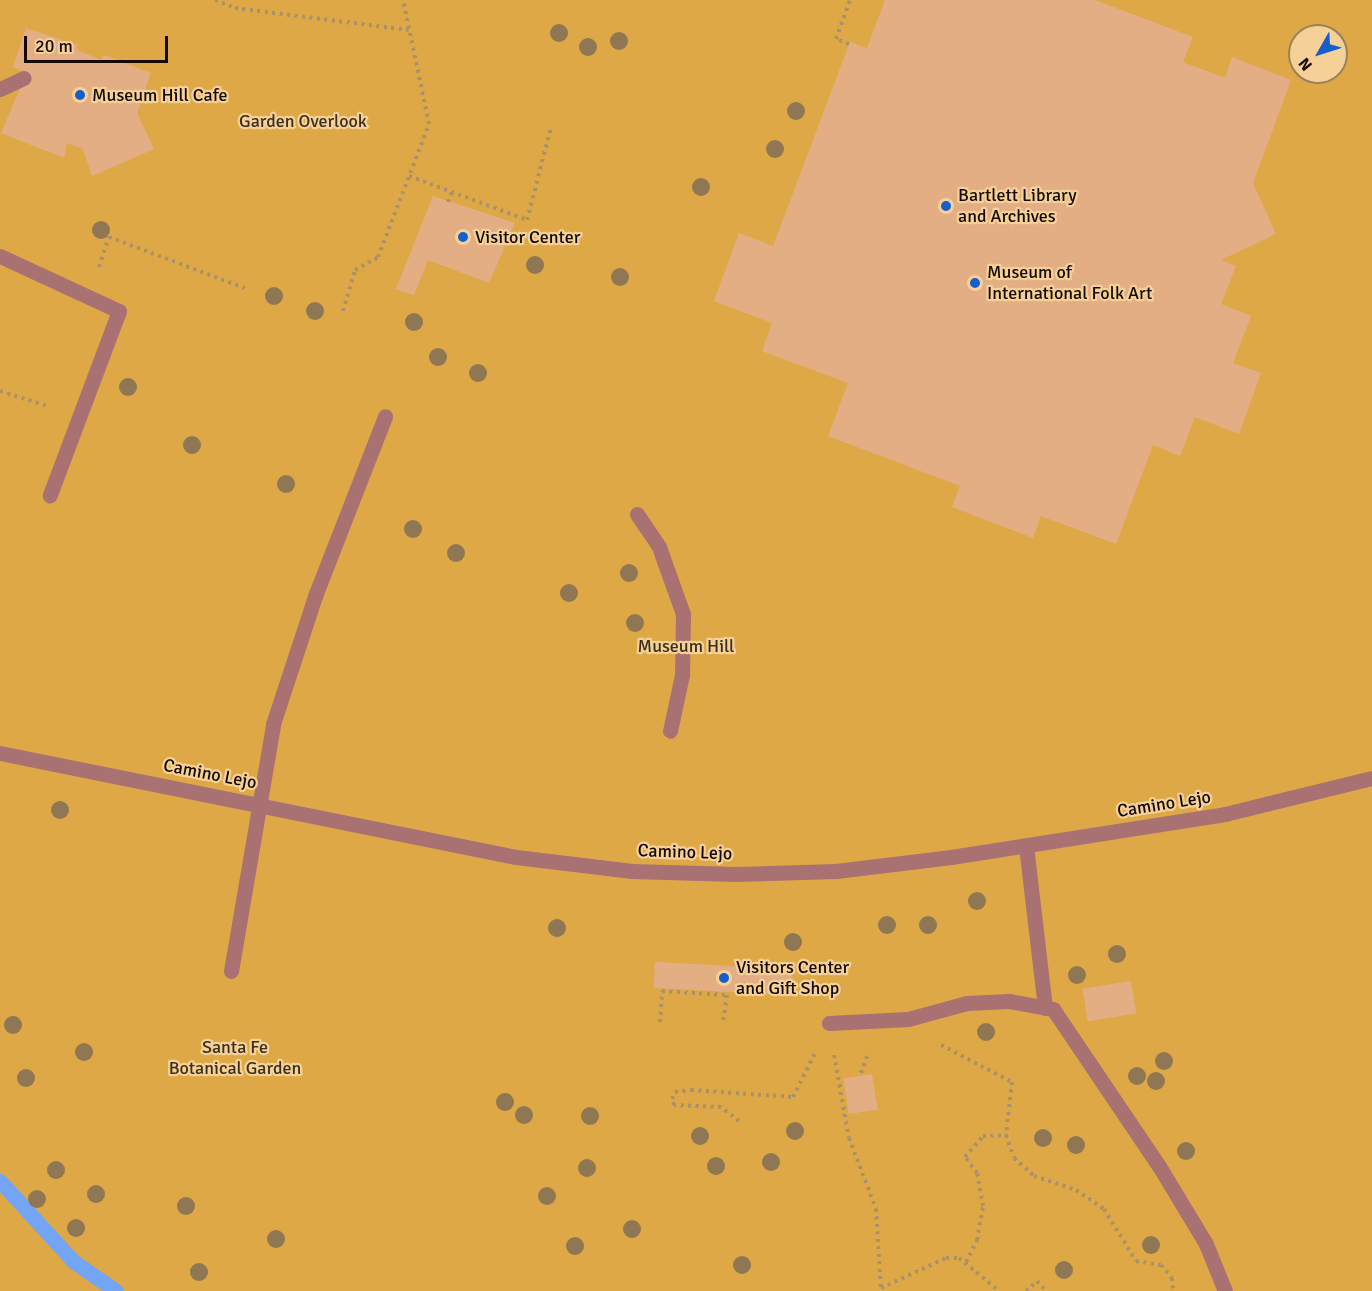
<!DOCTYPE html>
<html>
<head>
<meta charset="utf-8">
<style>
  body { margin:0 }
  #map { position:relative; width:1372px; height:1291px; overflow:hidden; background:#f5d198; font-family:Signika,sans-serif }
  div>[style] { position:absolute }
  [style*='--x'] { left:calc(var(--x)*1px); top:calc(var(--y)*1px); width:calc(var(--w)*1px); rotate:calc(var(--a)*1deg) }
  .green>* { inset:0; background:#dea847 }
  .stream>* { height:15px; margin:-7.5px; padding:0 7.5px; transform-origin:7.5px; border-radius:7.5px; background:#73a5f3 }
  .building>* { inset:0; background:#e4ae85; transform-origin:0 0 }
  .path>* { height:4px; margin-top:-2px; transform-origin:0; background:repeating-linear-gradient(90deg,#ac9067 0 3px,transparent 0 7.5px) }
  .service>* { height:15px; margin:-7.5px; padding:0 7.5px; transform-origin:7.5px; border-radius:7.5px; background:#a97171 }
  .tertiary>* { height:15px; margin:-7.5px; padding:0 7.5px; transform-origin:7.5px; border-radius:7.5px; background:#a97171 }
  .trees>* { width:18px; height:18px; margin:-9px; border-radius:50%; background:#8f7753 }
  .dots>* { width:16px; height:16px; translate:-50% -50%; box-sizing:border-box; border:3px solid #f5d198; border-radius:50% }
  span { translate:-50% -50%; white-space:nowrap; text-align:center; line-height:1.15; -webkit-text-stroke:4.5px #f5d198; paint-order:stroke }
  .poi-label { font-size:18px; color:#150900 }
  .left { translate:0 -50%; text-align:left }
  .park-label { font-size:18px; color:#3b2e1a }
  .street-label { font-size:18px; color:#150900 }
  .north { position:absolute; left:1288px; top:24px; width:60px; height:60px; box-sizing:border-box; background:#f5d198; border:2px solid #9b815b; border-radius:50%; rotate:231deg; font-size:16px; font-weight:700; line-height:24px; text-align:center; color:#150900 }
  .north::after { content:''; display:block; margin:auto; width:21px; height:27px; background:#155fca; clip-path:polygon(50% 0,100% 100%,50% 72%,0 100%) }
  .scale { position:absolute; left:24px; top:36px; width:144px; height:27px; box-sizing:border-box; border:3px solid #150900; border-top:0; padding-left:8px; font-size:18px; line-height:21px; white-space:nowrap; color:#150900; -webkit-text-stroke:4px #f5d198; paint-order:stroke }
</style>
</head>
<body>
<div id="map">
  <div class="green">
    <div style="clip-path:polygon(evenodd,0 0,1372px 0,1372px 1291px,0 1291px,0 0,1300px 36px,1336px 36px,1336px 72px,1300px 72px,1300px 36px)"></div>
  </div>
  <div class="stream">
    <div style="--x:0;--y:1181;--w:108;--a:47.6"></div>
    <div style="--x:73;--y:1261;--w:52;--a:34.9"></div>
  </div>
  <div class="building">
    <div style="clip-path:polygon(885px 0,1095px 0,1193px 37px,1183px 62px,1225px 78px,1232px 57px,1291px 80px,1253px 183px,1276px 234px,1221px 260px,1236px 266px,1221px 304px,1251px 316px,1233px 363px,1261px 373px,1239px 434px,1195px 417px,1180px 456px,1153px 445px,1116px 544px,1041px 516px,1033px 538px,952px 507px,960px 486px,828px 436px,848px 383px,762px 351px,772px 323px,714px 301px,739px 233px,773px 246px,850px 42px,867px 48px)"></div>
    <div style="clip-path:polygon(26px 28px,77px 45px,76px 49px,101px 60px,104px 55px,151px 73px,137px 113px,154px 149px,92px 176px,83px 149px,67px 143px,64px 158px,1px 133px,27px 72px,13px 67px)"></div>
    <div style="clip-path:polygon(433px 196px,515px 223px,489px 283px,428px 260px,414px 295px,396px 289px)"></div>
    <div style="left:655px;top:962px;width:138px;height:26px;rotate:3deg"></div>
    <div style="left:1131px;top:981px;width:33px;height:49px;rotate:81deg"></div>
    <div style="left:872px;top:1074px;width:36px;height:29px;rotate:81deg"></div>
  </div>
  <div class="path">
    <div style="--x:215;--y:0;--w:22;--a:22"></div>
    <div style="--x:235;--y:8;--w:175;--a:7.2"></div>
    <div style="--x:849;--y:44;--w:14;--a:-159"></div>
    <div style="--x:836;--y:39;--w:41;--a:-70.3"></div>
    <div style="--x:409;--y:176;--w:126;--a:20.4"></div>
    <div style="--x:527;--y:220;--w:96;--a:-75.5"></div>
    <div style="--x:448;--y:202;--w:11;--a:-68"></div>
    <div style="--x:99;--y:267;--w:32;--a:-72"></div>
    <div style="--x:109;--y:237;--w:145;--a:20.6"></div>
    <div style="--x:343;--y:311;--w:43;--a:-73.7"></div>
    <div style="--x:355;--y:270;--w:26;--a:-29"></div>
    <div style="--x:378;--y:257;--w:142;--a:-69"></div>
    <div style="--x:429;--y:124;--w:127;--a:-101.8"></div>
    <div style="--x:0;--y:391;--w:49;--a:17.7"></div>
    <div style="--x:660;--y:1022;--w:31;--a:-86"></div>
    <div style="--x:662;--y:991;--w:65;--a:3.5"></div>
    <div style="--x:727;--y:995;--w:28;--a:98"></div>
    <div style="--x:941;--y:1045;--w:80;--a:27.5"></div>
    <div style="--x:1012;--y:1082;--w:53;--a:96.5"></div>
    <div style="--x:1006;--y:1135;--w:24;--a:71"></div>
    <div style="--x:1014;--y:1158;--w:27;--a:42"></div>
    <div style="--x:1034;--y:1176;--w:44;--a:18.4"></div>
    <div style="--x:1076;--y:1190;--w:34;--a:34"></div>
    <div style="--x:1104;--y:1209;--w:61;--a:58.4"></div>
    <div style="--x:1136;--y:1261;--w:25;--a:9"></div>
    <div style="--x:1161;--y:1265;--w:17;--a:50"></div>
    <div style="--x:1172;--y:1278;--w:13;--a:86"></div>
    <div style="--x:834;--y:1055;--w:84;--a:79.8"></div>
    <div style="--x:849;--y:1138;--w:76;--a:69.2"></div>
    <div style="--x:876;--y:1209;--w:82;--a:86.5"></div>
    <div style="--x:861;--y:1073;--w:20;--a:-70"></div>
    <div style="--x:739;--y:1121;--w:23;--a:-142"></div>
    <div style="--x:721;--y:1107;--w:47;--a:-177.6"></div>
    <div style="--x:674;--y:1105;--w:6;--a:-108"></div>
    <div style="--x:672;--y:1099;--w:8;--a:-67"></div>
    <div style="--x:675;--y:1092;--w:16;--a:-7"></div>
    <div style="--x:691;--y:1090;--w:102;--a:3.9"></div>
    <div style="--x:793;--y:1097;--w:51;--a:-63.4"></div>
    <div style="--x:966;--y:1262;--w:25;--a:-63"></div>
    <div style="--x:977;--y:1240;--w:35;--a:-80"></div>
    <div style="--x:983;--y:1206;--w:34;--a:-100"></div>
    <div style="--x:977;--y:1173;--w:20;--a:-127"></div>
    <div style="--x:965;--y:1157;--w:28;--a:-49"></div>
    <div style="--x:983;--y:1136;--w:23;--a:-2"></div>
    <div style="--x:881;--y:1288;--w:72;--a:-24.8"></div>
    <div style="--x:946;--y:1258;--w:13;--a:0"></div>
    <div style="--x:959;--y:1258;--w:52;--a:39.5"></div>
    <div style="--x:1026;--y:1291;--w:15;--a:-42"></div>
    <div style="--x:1037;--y:1281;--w:13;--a:48"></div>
  </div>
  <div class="service">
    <div style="--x:0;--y:89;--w:26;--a:-25"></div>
    <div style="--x:0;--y:256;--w:131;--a:24.8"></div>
    <div style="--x:119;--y:311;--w:197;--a:110.6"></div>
    <div style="--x:637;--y:514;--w:40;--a:56"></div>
    <div style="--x:659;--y:547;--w:71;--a:70.3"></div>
    <div style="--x:683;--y:614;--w:61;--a:90.9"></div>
    <div style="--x:682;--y:675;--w:57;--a:102.1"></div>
    <div style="--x:1026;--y:846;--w:163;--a:83.3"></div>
    <div style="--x:231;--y:971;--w:251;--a:-80.3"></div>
    <div style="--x:273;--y:724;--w:135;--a:-71.8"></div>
    <div style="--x:315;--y:596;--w:193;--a:-68.7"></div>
    <div style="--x:829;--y:1023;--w:79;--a:-2.9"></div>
    <div style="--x:908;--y:1019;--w:61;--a:-15.2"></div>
    <div style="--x:967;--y:1003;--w:42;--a:-2.7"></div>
    <div style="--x:1009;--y:1001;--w:45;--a:10.3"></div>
    <div style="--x:1053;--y:1009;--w:189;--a:56"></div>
    <div style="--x:1159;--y:1166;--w:91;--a:58.9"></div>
    <div style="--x:1206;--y:1244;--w:51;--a:68"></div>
  </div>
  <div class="tertiary">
    <div style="--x:0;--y:753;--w:526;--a:11.4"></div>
    <div style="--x:516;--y:857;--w:117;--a:6.9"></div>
    <div style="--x:632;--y:871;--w:103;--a:1.7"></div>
    <div style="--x:735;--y:874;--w:101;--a:-1.7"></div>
    <div style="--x:836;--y:871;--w:116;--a:-6.9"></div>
    <div style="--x:951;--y:857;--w:277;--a:-8.9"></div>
    <div style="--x:1225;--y:814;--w:151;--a:-13.8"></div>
  </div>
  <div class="trees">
    <div style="left:559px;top:33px"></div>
    <div style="left:619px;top:41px"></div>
    <div style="left:588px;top:47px"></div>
    <div style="left:796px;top:111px"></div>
    <div style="left:775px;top:149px"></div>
    <div style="left:701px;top:187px"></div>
    <div style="left:101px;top:230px"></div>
    <div style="left:535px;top:265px"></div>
    <div style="left:620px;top:277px"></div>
    <div style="left:274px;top:296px"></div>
    <div style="left:315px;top:311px"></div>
    <div style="left:414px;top:322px"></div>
    <div style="left:438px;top:357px"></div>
    <div style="left:478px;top:373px"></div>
    <div style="left:128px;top:387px"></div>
    <div style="left:192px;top:445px"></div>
    <div style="left:286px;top:484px"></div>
    <div style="left:413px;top:529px"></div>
    <div style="left:456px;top:553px"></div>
    <div style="left:629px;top:573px"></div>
    <div style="left:569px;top:593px"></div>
    <div style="left:635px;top:623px"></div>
    <div style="left:60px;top:810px"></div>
    <div style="left:977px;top:901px"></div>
    <div style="left:887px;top:925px"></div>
    <div style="left:928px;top:925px"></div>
    <div style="left:557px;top:928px"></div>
    <div style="left:793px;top:942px"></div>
    <div style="left:1117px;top:954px"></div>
    <div style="left:1077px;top:975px"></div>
    <div style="left:13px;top:1025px"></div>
    <div style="left:986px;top:1032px"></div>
    <div style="left:84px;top:1052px"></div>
    <div style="left:1164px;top:1061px"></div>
    <div style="left:1137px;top:1076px"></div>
    <div style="left:26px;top:1078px"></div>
    <div style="left:1156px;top:1081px"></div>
    <div style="left:505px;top:1102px"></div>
    <div style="left:524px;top:1115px"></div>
    <div style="left:590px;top:1116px"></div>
    <div style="left:795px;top:1131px"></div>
    <div style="left:700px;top:1136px"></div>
    <div style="left:1043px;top:1138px"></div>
    <div style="left:1076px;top:1145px"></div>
    <div style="left:1186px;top:1151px"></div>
    <div style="left:771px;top:1162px"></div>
    <div style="left:716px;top:1166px"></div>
    <div style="left:587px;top:1168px"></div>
    <div style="left:56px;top:1170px"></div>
    <div style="left:96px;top:1194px"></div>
    <div style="left:547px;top:1196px"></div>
    <div style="left:37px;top:1199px"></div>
    <div style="left:186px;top:1206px"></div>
    <div style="left:76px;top:1228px"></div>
    <div style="left:632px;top:1229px"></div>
    <div style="left:276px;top:1239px"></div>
    <div style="left:1151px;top:1245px"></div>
    <div style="left:575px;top:1246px"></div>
    <div style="left:742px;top:1265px"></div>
    <div style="left:1064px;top:1270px"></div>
    <div style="left:199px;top:1272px"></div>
  </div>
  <div class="dots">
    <div style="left:80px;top:95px;background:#155fca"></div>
    <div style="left:946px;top:206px;background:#155fca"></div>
    <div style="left:463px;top:237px;background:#155fca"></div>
    <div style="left:975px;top:283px;background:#155fca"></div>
    <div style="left:724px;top:978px;background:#155fca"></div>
  </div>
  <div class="poi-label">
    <span class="left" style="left:92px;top:95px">Museum Hill Cafe</span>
    <span class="left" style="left:958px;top:206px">Bartlett Library<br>and Archives</span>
    <span class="left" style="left:475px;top:237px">Visitor Center</span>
    <span class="left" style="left:987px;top:283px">Museum of<br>International Folk Art</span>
    <span class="left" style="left:736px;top:978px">Visitors Center<br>and Gift Shop</span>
  </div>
  <div class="park-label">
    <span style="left:303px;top:121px">Garden Overlook</span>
    <span style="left:686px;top:646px">Museum Hill</span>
    <span style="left:235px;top:1058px">Santa Fe<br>Botanical Garden</span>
  </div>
  <div class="street-label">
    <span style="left:210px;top:774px;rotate:11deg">Camino Lejo</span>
    <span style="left:1164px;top:804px;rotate:-9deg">Camino Lejo</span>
    <span style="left:685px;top:852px;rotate:2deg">Camino Lejo</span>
  </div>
  <div class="north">N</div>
  <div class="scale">20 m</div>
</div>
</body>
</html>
